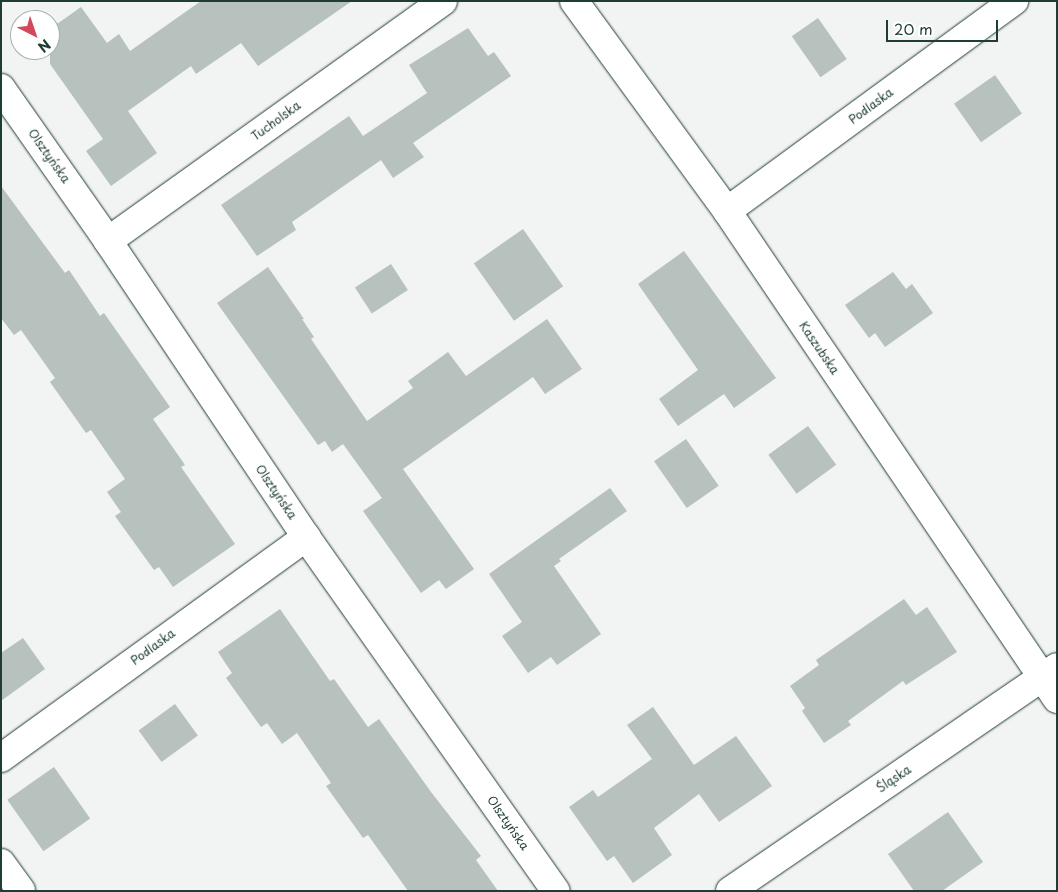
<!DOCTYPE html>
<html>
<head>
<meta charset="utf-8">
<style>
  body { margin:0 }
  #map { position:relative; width:1058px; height:892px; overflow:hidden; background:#f2f3f3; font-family:"Playpen Sans",sans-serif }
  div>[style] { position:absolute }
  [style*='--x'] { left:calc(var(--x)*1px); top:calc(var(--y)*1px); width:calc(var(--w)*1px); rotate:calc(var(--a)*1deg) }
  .building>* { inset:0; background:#b7c1bd; transform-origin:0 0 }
  .roads { filter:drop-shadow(0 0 1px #1f3d34) drop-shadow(0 0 1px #1f3d34) }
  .minor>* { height:28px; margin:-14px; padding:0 14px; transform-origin:14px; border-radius:14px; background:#fff }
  span { translate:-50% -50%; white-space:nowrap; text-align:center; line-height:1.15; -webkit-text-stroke:5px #fff; paint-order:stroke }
  .street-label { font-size:12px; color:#1f3d34 }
  .frame { position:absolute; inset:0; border:2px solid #1f3d34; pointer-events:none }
  .north { position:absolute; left:10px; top:10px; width:50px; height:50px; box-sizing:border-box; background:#fff; border:1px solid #a5b1ae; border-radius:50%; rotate:139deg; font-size:14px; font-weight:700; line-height:20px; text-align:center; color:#1f3d34 }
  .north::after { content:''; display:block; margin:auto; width:18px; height:22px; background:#d1495b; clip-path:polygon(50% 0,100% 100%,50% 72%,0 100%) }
  .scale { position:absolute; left:886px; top:20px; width:112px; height:22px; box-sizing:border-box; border:2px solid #1f3d34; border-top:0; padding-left:6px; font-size:15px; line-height:18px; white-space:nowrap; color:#1f3d34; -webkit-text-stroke:4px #fff; paint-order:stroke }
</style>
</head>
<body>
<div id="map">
  <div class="building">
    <div style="clip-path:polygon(201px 1px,352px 1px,258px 66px,241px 43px,196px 74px,191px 66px,128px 111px,157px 153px,111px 186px,86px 151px,103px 139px,50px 64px,50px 29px,81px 7px,107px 43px,119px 34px,130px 51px)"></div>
    <div style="left:818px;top:18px;width:50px;height:32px;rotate:55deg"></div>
    <div style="clip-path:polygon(468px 28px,488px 56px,494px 52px,511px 76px,413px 143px,424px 157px,393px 178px,381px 160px,292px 222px,296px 230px,257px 256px,221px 205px,349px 116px,363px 136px,427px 93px,409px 65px)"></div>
    <div style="left:995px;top:75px;width:47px;height:50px;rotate:55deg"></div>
    <div style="clip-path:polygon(1px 186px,65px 273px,69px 270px,100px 316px,104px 313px,170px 407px,153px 419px,185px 465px,181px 467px,235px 544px,173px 587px,159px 567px,154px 570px,115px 516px,121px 512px,107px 492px,125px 479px,91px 430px,86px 433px,50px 382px,55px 378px,21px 330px,14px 335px,1px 318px)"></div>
    <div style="left:523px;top:229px;width:70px;height:60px;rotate:55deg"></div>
    <div style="clip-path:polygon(684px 251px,776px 378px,734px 408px,724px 394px,678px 426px,659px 399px,698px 370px,638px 284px)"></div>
    <div style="left:391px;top:264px;width:31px;height:43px;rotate:57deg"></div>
    <div style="clip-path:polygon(268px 267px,304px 319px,302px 319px,314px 337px,311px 339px,367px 421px,413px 388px,408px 381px,448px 352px,466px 376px,547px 319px,582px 369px,545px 394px,533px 377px,403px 469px,474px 569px,446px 589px,439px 580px,421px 593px,363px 511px,382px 498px,343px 444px,332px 452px,325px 441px,318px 445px,217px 303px)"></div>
    <div style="clip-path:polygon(893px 272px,906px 289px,912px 284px,933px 313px,885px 347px,875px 333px,869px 338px,845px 305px)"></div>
    <div style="left:808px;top:426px;width:48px;height:49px;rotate:54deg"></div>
    <div style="left:686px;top:439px;width:57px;height:39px;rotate:55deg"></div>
    <div style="clip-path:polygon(610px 488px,627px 511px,559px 559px,561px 561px,554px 566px,601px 634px,557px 665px,551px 657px,528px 673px,502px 636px,522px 622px,489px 574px)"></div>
    <div style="clip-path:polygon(904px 599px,916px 615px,927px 607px,957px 652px,906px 685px,903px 681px,848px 721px,851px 725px,824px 743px,802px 711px,805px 708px,790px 686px,819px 665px,816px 660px)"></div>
    <div style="clip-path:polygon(280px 609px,330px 681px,334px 679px,368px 727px,379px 719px,431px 792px,481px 856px,476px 860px,498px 891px,408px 891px,368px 835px,363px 838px,326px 786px,331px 783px,297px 733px,282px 744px,267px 723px,261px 727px,226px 678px,232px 673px,218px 652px)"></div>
    <div style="clip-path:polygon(23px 638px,45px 669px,1px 701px,1px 653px)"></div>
    <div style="left:175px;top:704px;width:39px;height:45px;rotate:54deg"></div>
    <div style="clip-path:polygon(653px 707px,694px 765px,736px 736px,772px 786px,719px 822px,699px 794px,654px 828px,672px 855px,633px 883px,614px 856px,607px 861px,569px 807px,593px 790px,598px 797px,652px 759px,627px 725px)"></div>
    <div style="left:54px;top:767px;width:63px;height:57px;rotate:55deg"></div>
    <div style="clip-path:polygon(948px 812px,983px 862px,942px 891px,914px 891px,888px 854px)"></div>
  </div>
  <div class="roads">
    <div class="minor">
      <div style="--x:574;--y:1;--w:260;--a:53.9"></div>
      <div style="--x:727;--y:211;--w:589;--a:55.93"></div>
      <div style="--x:1;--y:88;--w:187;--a:55"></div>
      <div style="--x:108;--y:241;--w:356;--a:56.2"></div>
      <div style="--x:306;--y:537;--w:433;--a:54.8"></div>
      <div style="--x:727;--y:211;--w:356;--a:-36.2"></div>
      <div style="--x:108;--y:241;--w:412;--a:-35.6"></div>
      <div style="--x:1;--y:758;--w:377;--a:-35.9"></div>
      <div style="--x:1;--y:863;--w:34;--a:54"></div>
      <div style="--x:730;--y:891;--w:396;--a:-34.4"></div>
    </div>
  </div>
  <div class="street-label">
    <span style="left:871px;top:106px;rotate:-36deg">Podlaska</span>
    <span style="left:276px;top:121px;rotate:-36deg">Tucholska</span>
    <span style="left:49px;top:156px;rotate:55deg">Olsztyńska</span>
    <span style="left:819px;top:348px;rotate:56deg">Kaszubska</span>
    <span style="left:276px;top:492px;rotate:56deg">Olsztyńska</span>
    <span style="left:153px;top:647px;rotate:-36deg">Podlaska</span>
    <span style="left:894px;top:779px;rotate:-34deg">Śląska</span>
    <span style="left:508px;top:823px;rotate:55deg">Olsztyńska</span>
  </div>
  <div class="frame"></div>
  <div class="north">N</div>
  <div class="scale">20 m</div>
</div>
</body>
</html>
